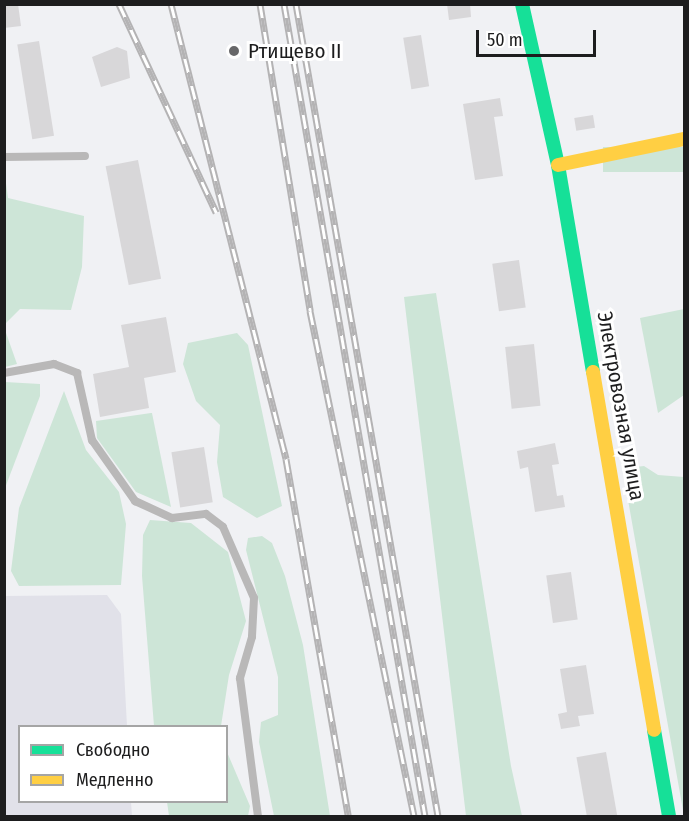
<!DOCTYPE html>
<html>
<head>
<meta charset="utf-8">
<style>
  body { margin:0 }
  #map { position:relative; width:689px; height:821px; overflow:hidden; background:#f0f1f4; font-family:"Fira Sans Condensed",sans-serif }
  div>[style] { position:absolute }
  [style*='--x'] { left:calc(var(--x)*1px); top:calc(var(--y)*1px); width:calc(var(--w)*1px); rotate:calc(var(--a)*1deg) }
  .built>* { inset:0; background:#e1e1e9 }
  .green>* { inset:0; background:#cde5d7; transform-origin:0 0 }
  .building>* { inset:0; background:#d8d7d9; transform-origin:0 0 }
  .lane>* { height:8px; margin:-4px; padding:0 4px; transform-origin:4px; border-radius:4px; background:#b9b8b8 }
  .fast>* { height:14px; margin:-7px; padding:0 7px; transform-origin:7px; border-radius:7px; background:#16e098 }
  .slow>* { height:14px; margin:-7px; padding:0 7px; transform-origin:7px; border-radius:7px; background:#ffcf43 }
  .rail>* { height:7px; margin-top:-3.5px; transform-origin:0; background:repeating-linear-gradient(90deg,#fff 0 14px,#b4b3b4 0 28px); box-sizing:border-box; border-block:2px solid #b4b3b4 }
  .dots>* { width:16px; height:16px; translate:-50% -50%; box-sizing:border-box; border:3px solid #fff; border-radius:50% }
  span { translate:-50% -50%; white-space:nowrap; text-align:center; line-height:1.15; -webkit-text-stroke:6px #fff; paint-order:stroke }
  .poi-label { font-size:21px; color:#1d1d1e }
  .left { translate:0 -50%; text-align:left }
  .street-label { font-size:21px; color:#1d1d1e }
  .frame { position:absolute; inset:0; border:6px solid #1d1d1e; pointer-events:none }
  .legend { position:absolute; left:18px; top:725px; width:210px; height:78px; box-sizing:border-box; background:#fff; border:2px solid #a5a5a5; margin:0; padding:8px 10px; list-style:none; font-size:18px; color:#1d1d1e }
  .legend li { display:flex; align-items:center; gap:12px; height:30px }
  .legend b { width:30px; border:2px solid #a5a5a5 }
  .scale { position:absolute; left:476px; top:30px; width:120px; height:27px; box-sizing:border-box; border:3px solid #1d1d1e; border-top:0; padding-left:8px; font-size:18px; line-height:21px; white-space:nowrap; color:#1d1d1e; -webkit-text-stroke:4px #fff; paint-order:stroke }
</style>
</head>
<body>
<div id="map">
  <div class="built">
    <div style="clip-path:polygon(107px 595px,121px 614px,127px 726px,20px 726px,20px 802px,131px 802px,132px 816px,5px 816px,5px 596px)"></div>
  </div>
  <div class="green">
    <div style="left:684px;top:147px;width:25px;height:81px;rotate:90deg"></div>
    <div style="clip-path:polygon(5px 176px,8px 198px,84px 216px,82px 267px,71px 310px,20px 309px,5px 324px)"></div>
    <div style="clip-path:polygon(436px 293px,511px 766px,522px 816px,466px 816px,404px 297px)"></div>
    <div style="clip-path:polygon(684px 309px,684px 395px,658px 413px,640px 318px)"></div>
    <div style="clip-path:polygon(5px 330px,17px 364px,5px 367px,4px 367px)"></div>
    <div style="clip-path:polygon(237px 333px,248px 345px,282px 506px,257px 518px,223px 497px,217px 462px,220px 425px,196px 401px,183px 364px,188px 343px)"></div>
    <div style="clip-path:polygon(5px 382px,40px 384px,40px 396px,5px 488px)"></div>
    <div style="clip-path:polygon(64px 391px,86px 450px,119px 492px,126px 524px,121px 585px,19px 586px,11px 571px,19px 508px)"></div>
    <div style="clip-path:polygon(151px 413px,152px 413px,171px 507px,136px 492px,97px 438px,96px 421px)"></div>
    <div style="clip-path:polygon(644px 466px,658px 475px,684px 477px,684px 816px,625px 483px,628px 468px)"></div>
    <div style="clip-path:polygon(150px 520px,191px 523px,228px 552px,246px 621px,229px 675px,221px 726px,154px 726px,142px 576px,143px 535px)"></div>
    <div style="clip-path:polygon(262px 536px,272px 543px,285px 576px,303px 645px,330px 816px,274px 816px,259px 742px,261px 722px,278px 715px,278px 677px,246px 550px,248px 538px)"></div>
    <div style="clip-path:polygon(227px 752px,250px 806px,248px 816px,169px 816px,167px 802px,226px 802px)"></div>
  </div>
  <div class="building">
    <div style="clip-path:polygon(4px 4px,18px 4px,21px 26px,4px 28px)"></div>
    <div style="clip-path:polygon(447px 4px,470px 4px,471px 17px,449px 20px)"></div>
    <div style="left:421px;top:35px;width:52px;height:18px;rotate:81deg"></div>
    <div style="left:39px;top:41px;width:96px;height:22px;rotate:81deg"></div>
    <div style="clip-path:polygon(117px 47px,127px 51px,130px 78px,101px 87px,92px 57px)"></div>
    <div style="clip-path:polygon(500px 98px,503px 116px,494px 117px,503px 176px,475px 180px,463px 104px)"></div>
    <div style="left:593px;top:115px;width:13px;height:19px;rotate:81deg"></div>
    <div style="left:138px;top:160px;width:121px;height:33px;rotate:79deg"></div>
    <div style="left:519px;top:260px;width:48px;height:27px;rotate:82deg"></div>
    <div style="clip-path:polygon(166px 317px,176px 372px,144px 378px,149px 408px,100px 417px,93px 374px,129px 367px,121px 325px)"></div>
    <div style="left:534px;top:344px;width:62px;height:29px;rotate:84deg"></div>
    <div style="clip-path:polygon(555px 443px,559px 464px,552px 465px,557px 496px,563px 495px,565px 507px,535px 512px,528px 467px,520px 469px,517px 451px)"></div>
    <div style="left:204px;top:447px;width:56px;height:33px;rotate:81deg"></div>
    <div style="left:571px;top:572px;width:48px;height:25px;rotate:82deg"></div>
    <div style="clip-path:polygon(586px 665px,594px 714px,578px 716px,580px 726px,561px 729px,558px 714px,567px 712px,560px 669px)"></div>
    <div style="left:606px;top:752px;width:65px;height:30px;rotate:80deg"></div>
  </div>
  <div class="lane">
    <div style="--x:4;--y:157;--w:81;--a:-0.7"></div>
    <div style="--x:4;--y:373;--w:51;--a:-10.2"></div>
    <div style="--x:54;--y:364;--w:25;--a:21"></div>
    <div style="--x:77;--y:373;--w:69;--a:77.4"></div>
    <div style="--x:92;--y:440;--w:75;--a:54.8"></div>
    <div style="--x:135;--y:501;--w:41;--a:24.7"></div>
    <div style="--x:172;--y:518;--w:34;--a:-7"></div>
    <div style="--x:206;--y:514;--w:21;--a:37"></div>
    <div style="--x:223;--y:527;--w:77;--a:66.4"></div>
    <div style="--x:254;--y:598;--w:39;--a:93"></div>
    <div style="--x:252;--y:637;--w:43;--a:106.3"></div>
    <div style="--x:240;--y:678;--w:139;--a:82.6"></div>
  </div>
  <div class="fast">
    <div style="--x:522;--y:4;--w:165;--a:77.4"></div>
    <div style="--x:558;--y:165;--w:210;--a:80.4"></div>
    <div style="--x:654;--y:730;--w:87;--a:80.1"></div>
  </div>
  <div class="slow">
    <div style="--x:558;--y:165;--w:129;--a:-11.7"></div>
    <div style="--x:593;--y:372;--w:363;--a:80.3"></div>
  </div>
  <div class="rail">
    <div style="--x:119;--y:4;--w:230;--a:65"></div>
    <div style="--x:171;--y:4;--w:469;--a:75.8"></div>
    <div style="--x:286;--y:459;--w:362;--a:80.1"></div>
    <div style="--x:260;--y:4;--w:311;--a:80.7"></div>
    <div style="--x:310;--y:311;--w:516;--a:78.36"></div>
    <div style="--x:284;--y:4;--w:824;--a:80.15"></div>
    <div style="--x:296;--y:4;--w:824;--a:80.08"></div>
  </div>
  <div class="dots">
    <div style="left:234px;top:51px;background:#676769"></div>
  </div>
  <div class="poi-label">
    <span class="left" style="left:248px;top:51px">Ртищево II</span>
  </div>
  <div class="street-label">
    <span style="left:621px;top:406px;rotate:80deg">Электровозная улица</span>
  </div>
  <div class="frame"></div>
  <ul class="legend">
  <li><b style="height:8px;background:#16e098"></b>Свободно</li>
  <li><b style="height:8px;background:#ffcf43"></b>Медленно</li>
  </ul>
  <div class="scale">50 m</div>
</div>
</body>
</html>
